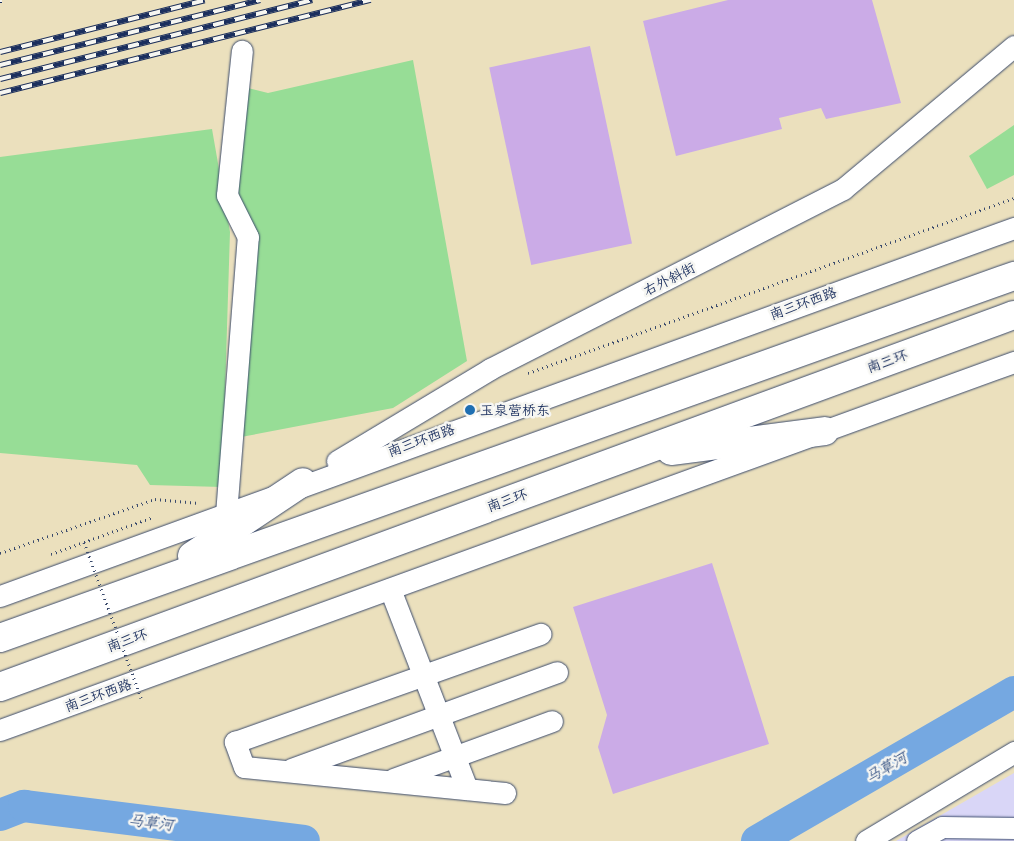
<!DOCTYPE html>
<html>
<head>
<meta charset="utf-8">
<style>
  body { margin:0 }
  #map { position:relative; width:1014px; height:841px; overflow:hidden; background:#ebe0bd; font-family:Delius,"LXGW WenKai TC",sans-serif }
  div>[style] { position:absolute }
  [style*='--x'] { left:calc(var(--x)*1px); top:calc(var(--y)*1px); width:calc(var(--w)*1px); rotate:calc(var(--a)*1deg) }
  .built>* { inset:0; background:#d9d6f7 }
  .green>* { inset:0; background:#97dd96 }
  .river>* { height:32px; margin:-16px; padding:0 16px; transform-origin:16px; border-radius:16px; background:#75a8e1 }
  .building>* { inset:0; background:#cbabe7; transform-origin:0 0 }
  .path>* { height:3px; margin-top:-1.5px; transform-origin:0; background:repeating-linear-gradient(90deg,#3a4a6c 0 1px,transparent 0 5px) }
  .roads { filter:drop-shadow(0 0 1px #3a4a6c) drop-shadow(0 0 1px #3a4a6c) }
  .minor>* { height:21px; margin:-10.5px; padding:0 10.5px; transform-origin:10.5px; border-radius:10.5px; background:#fff }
  .highway>* { height:28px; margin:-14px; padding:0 14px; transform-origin:14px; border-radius:14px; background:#fff }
  .rail>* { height:5.5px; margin-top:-2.75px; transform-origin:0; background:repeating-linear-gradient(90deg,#f6f6f2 0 11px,#1b2f5e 0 22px); box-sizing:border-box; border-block:1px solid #1b2f5e }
  .path-bridge>* { height:3px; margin-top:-1.5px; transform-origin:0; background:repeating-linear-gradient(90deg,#3a4a6c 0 1px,transparent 0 5px) }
  .dots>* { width:14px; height:14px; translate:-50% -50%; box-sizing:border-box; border:2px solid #f6f6f2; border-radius:50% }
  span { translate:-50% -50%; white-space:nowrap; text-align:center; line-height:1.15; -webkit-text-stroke:5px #f6f6f2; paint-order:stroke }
  .street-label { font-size:14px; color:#1b2f5e }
  .poi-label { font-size:14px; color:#1b2f5e }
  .left { translate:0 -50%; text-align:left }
  .water-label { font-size:15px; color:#365385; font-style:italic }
</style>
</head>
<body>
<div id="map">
  <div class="built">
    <div style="clip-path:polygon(1014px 773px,1014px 841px,896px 841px)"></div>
  </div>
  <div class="green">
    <div style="clip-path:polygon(413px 60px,467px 361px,393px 408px,241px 437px,256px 242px,234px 192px,244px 87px,268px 93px)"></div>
    <div style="clip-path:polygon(1014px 125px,1014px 175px,987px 189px,969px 156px)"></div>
    <div style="clip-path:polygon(212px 129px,230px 232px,222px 487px,150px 485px,137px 465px,0 453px,0 157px)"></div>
  </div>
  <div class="river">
    <div style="--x:0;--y:815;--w:26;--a:-21"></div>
    <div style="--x:24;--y:806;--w:282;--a:7.1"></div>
    <div style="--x:757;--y:841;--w:297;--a:-30.1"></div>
  </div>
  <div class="building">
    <div style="clip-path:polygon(728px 0,872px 0,901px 103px,826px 119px,821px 108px,779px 118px,782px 129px,676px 156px,643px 21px)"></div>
    <div style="left:590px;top:46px;width:202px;height:103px;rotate:78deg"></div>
    <div style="clip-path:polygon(712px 563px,769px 744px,613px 794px,598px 747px,607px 715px,573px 607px)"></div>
  </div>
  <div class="path">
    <div style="--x:528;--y:373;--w:517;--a:-19.8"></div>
    <div style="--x:0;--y:553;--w:164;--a:-19.2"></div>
    <div style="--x:155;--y:499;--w:44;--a:5.2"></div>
    <div style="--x:51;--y:554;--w:109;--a:-19.9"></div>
  </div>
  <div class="roads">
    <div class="minor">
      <div style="--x:337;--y:461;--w:179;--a:-31"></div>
      <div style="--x:490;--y:369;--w:396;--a:-27"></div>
      <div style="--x:843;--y:189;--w:223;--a:-39.9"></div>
      <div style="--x:226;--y:514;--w:278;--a:-85.5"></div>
      <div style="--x:248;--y:237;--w:47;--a:-116.6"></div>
      <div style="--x:227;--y:195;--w:145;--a:-84.1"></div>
      <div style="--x:390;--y:589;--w:214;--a:68.9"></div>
      <div style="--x:0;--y:596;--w:1079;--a:-19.95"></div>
      <div style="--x:0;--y:730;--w:1079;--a:-19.95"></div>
      <div style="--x:291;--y:769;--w:283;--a:-20"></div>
      <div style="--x:393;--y:779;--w:169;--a:-20"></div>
      <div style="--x:505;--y:793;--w:262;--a:-174.3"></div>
      <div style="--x:244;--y:767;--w:27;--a:-110"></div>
      <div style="--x:235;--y:742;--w:324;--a:-19.5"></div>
      <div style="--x:866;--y:841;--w:173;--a:-31"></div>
      <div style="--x:917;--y:841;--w:29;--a:-29"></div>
      <div style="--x:942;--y:827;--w:72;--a:0.8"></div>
    </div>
    <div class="highway">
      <div style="--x:671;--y:451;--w:155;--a:-7.4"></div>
      <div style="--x:192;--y:556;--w:133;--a:-33.7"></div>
      <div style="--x:0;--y:638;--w:1077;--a:-19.65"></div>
      <div style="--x:0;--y:687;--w:1080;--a:-20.15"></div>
    </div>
  </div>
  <div class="rail">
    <div style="--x:0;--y:0;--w:2;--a:0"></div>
    <div style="--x:0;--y:52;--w:211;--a:-14.2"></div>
    <div style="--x:0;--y:65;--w:268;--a:-14"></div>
    <div style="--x:0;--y:79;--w:322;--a:-14.2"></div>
    <div style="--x:0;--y:93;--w:382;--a:-14.1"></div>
  </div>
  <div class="path-bridge">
    <div style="--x:84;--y:542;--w:166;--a:69.9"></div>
  </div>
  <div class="dots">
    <div style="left:470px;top:410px;background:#1f6fb2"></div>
  </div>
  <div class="street-label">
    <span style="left:669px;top:279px;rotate:-27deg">右外斜街</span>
    <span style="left:803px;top:303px;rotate:-20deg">南三环西路</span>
    <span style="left:887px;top:361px;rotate:-20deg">南三环</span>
    <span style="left:421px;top:440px;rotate:-20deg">南三环西路</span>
    <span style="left:507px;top:500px;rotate:-20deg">南三环</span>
    <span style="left:127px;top:640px;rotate:-20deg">南三环</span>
    <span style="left:98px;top:695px;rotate:-20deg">南三环西路</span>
  </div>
  <div class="poi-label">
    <span class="left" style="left:480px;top:410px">玉泉营桥东</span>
  </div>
  <div class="water-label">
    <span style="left:886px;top:767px;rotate:-30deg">马草河</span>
    <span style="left:151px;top:822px;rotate:7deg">马草河</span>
  </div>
</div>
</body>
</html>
